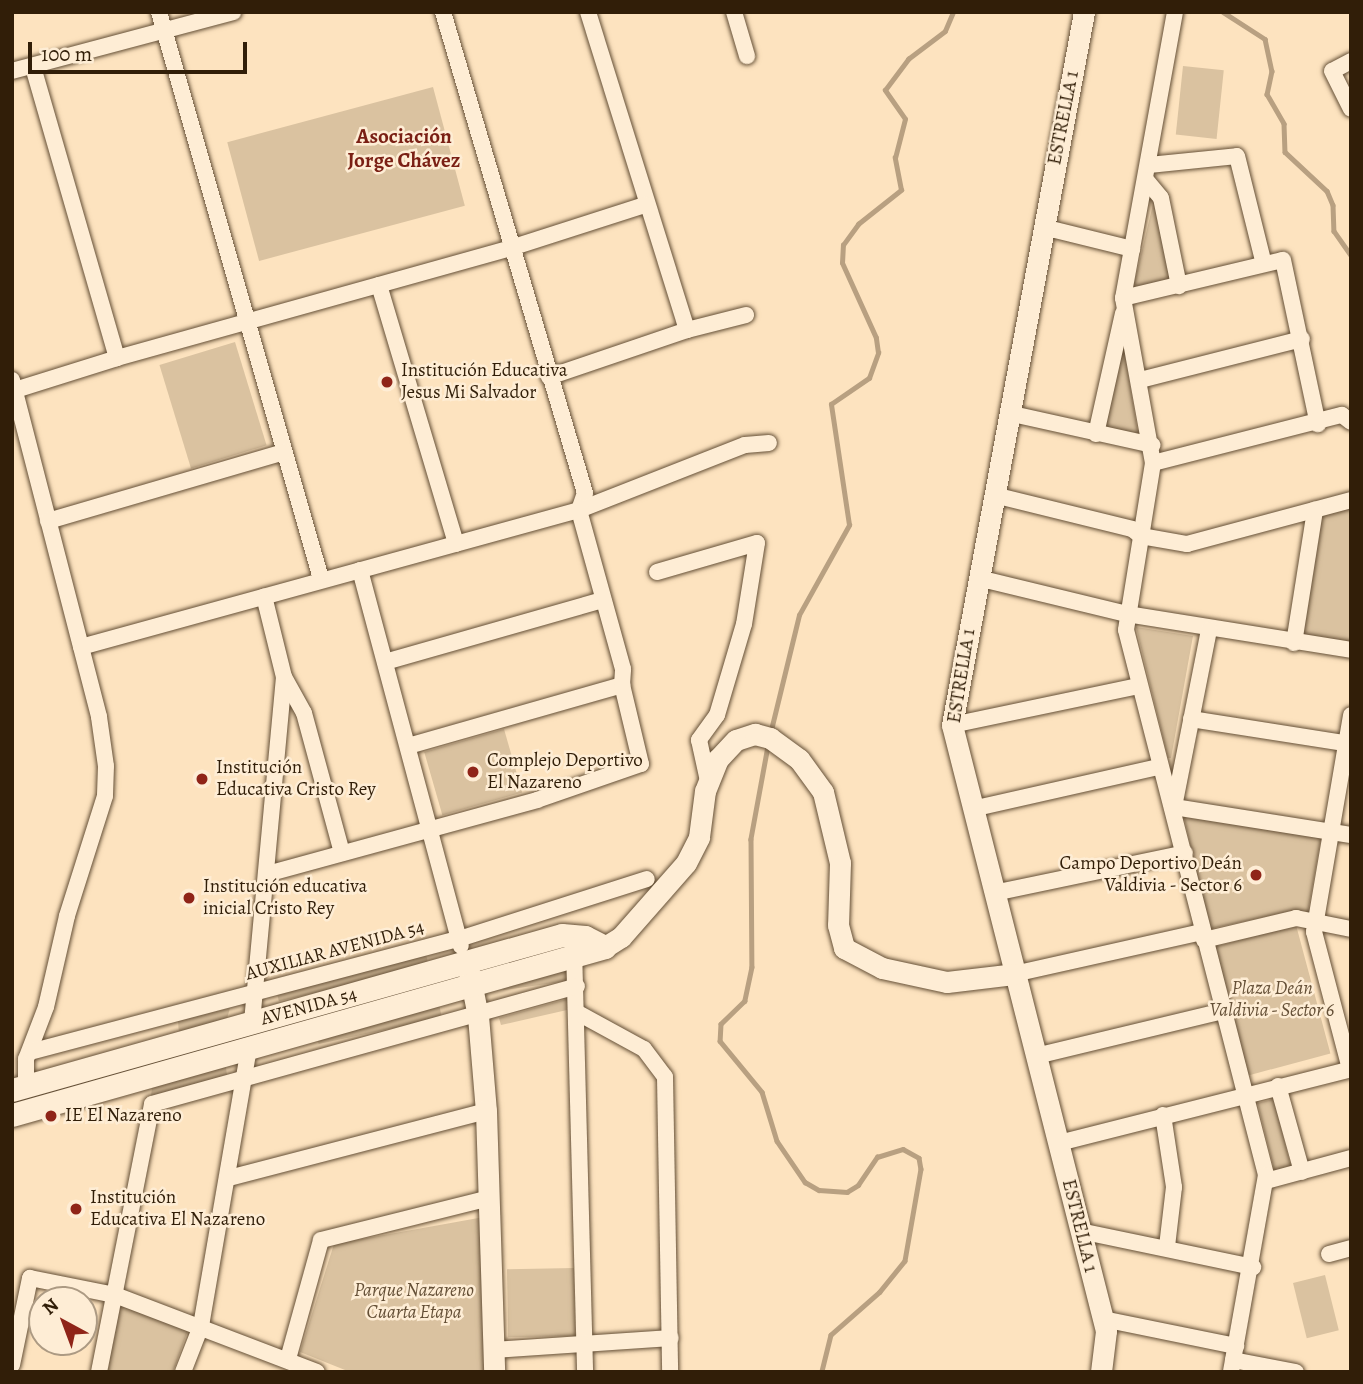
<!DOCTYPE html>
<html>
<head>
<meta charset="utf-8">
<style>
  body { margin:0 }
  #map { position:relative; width:1363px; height:1384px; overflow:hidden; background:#fde3bf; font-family:Alegreya,serif }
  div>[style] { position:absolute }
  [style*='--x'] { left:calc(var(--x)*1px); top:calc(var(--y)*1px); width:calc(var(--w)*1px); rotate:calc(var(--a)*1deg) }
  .green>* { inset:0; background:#dac2a0; transform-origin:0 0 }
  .stream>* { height:4.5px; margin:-2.25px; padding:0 2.25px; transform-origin:2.25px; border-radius:2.25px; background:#b8a081 }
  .roads { filter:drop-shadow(0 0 2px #644f36) drop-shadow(0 0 2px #644f36) }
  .minor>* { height:16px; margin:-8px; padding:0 8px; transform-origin:8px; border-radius:8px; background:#feedd5 }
  .tertiary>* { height:21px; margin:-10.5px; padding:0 10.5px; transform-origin:10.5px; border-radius:10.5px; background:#feedd5 }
  .secondary>* { height:23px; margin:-11.5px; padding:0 11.5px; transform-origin:11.5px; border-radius:11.5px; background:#feedd5 }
  .dots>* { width:19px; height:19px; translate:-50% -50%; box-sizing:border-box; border:4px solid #feedd5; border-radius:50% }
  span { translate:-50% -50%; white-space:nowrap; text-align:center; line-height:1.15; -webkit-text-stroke:5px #feedd5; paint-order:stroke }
  .street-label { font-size:19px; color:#311e08 }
  .poi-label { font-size:19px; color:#311e08 }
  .left { translate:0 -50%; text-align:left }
  .right { translate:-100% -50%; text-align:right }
  .park-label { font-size:19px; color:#644f36; font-style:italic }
  .neighbourhood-label { font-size:21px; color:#7a1f14; font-weight:700 }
  .frame { position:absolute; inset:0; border:14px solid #311e08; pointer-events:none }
  .north { position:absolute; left:28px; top:1286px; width:70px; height:70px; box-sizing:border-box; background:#feedd5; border:2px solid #ac9a83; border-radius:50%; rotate:319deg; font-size:19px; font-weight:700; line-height:28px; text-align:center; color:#311e08 }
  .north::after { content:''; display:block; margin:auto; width:24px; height:32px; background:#8f2418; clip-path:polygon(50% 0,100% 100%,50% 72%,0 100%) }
  .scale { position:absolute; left:28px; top:42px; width:219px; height:32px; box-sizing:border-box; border:4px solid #311e08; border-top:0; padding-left:9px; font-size:21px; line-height:24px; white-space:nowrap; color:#311e08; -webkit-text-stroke:5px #feedd5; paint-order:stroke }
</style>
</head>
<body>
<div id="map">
  <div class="green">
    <div style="left:1183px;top:66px;width:41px;height:69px;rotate:6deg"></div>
    <div style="left:433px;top:87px;width:123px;height:213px;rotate:75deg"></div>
    <div style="clip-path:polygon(1154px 200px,1171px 278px,1138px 287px,1134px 284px)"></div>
    <div style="clip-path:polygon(1122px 338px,1138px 433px,1105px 428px)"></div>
    <div style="left:235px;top:342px;width:108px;height:79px;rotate:73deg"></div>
    <div style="clip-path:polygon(1351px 508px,1351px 642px,1301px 637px,1322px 514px)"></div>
    <div style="clip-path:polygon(1136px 627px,1193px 636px,1171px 758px,1168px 758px)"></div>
    <div style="left:504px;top:729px;width:66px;height:83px;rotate:74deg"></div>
    <div style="clip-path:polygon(1184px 817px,1321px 838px,1308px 912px,1291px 911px,1209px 929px)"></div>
    <div style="left:1296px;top:925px;width:133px;height:85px;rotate:75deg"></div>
    <div style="left:426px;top:954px;width:13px;height:154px;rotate:77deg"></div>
    <div style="left:567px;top:966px;width:15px;height:67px;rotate:82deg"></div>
    <div style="clip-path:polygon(567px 999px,567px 1010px,501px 1025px,499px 1018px)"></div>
    <div style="left:439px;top:1004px;width:14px;height:126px;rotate:78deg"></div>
    <div style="clip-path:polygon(230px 1008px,226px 1022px,179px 1034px,178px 1021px)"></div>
    <div style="clip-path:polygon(225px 1061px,227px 1075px,151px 1096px,153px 1080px)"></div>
    <div style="left:1274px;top:1099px;width:71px;height:17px;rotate:76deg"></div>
    <div style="clip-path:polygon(484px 1217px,487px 1372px,350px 1372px,300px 1352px,334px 1244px)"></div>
    <div style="left:574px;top:1268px;width:68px;height:67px;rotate:89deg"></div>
    <div style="left:1325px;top:1275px;width:57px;height:33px;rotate:76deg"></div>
    <div style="clip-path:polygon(124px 1305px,188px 1330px,173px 1372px,104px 1372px,118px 1307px)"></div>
  </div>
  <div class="stream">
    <div style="--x:1223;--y:12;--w:50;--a:32.7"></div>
    <div style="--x:1265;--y:39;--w:33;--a:78"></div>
    <div style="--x:1272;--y:71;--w:24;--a:102"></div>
    <div style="--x:1267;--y:94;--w:34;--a:60"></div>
    <div style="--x:1284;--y:124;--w:28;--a:88"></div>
    <div style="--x:1285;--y:152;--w:57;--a:42.9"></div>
    <div style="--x:1327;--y:191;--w:15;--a:67"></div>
    <div style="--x:1333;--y:205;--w:26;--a:88"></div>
    <div style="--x:1334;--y:231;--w:29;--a:55"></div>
    <div style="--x:771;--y:730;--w:118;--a:-76.3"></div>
    <div style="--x:799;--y:615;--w:103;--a:-60.9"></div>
    <div style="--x:849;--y:525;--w:122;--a:-98.5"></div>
    <div style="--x:831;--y:404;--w:46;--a:-34.4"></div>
    <div style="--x:869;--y:378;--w:27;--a:-70"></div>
    <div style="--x:878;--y:353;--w:15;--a:-98"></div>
    <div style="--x:876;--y:338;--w:82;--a:-114.4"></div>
    <div style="--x:842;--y:263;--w:18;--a:-87"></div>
    <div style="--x:843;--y:245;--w:26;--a:-54"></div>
    <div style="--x:858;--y:224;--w:55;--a:-38.3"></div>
    <div style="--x:901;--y:190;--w:33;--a:-101"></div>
    <div style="--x:895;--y:158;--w:40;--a:-75.6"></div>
    <div style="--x:905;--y:119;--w:35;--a:-125"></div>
    <div style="--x:885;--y:90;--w:39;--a:-53"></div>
    <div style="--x:908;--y:59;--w:46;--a:-37.1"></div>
    <div style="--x:945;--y:31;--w:21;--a:-67"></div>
    <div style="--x:768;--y:746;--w:95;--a:100.4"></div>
    <div style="--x:751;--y:839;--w:128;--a:89.6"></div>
    <div style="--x:752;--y:967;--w:35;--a:102"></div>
    <div style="--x:745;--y:1001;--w:33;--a:136"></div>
    <div style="--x:721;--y:1024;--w:17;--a:93"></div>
    <div style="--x:720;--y:1041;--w:66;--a:50.5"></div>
    <div style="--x:762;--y:1092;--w:51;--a:73"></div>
    <div style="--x:777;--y:1141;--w:50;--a:55.7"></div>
    <div style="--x:805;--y:1182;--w:16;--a:30"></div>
    <div style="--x:819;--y:1190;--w:28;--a:4"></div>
    <div style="--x:847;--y:1192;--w:13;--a:-32"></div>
    <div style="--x:858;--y:1185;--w:34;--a:-56"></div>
    <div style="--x:877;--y:1157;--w:27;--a:-17"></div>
    <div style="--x:903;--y:1149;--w:18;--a:29"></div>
    <div style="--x:919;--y:1158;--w:11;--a:80"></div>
    <div style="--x:921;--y:1169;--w:93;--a:99.9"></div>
    <div style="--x:905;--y:1261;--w:40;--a:129"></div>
    <div style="--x:880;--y:1292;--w:65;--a:138.7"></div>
    <div style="--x:831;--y:1335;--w:38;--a:104"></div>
  </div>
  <div class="roads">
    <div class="minor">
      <div style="--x:159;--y:12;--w:590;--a:74.05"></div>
      <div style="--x:588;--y:12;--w:333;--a:72.7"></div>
      <div style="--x:734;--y:12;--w:46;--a:73.5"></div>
      <div style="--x:1175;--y:12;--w:291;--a:100.3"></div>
      <div style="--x:1123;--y:298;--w:168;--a:79.7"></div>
      <div style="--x:1153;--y:463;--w:169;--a:99.2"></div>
      <div style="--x:1126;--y:630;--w:563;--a:75.59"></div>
      <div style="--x:1266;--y:1175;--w:200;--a:100.1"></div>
      <div style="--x:1351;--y:61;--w:21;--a:152"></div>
      <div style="--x:1332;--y:71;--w:42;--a:63.4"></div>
      <div style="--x:33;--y:67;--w:303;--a:73.9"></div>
      <div style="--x:12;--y:71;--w:229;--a:-14.9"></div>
      <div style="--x:1149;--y:165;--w:88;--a:-5.8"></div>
      <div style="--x:1237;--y:156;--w:111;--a:76"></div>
      <div style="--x:1146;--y:180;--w:23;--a:50"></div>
      <div style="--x:1161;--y:198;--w:90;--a:78.4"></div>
      <div style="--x:1043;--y:227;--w:92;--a:13.9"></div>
      <div style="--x:379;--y:285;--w:270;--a:73.4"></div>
      <div style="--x:1123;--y:298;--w:164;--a:-13.4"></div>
      <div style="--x:1283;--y:260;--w:168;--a:78"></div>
      <div style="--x:549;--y:377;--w:146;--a:-18.8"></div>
      <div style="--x:687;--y:330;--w:61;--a:-14.3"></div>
      <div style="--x:12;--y:380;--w:348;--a:75.5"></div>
      <div style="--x:99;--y:717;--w:49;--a:81.9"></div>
      <div style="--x:106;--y:766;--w:30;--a:92"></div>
      <div style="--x:105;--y:796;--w:126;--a:107.6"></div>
      <div style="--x:67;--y:916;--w:93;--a:103"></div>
      <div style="--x:46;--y:1007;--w:56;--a:111"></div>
      <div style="--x:26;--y:1059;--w:26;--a:90"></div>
      <div style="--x:1140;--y:380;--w:167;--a:-14.2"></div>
      <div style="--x:12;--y:391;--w:110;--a:-17.4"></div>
      <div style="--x:117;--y:358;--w:409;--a:-15.6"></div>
      <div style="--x:511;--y:248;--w:141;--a:-17.8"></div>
      <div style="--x:1008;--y:413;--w:148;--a:12.5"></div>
      <div style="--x:1096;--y:434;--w:124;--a:-77.4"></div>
      <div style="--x:1153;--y:463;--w:195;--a:-14.3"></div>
      <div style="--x:1342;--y:415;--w:11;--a:38"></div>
      <div style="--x:994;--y:495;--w:142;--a:13.8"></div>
      <div style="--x:1132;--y:529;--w:11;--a:38"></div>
      <div style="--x:1141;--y:536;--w:47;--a:9.9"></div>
      <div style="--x:1187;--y:544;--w:170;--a:-15"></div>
      <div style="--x:48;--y:521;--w:246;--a:-16.3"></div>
      <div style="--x:360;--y:570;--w:389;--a:75"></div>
      <div style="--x:657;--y:572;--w:104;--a:-16.2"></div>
      <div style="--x:757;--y:543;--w:82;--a:99.1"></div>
      <div style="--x:744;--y:624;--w:95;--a:106.5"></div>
      <div style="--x:717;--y:715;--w:31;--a:126"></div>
      <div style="--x:699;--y:740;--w:42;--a:77.6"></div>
      <div style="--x:978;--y:578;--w:153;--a:13.6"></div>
      <div style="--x:1127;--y:614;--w:227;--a:9.1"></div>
      <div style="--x:1209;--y:630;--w:180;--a:101.2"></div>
      <div style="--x:1174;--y:807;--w:179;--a:9"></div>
      <div style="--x:1294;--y:643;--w:135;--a:-81"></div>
      <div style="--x:81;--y:647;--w:517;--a:-15.38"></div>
      <div style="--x:579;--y:510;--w:178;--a:-21.4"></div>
      <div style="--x:745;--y:445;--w:24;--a:-5"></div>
      <div style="--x:385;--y:662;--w:227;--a:-15.9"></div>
      <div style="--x:284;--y:677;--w:41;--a:60.9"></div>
      <div style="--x:304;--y:713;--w:145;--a:74.8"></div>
      <div style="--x:1191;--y:719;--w:162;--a:8.9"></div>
      <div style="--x:952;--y:725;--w:191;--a:-11.8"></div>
      <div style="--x:408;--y:746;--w:223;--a:-15.9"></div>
      <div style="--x:972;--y:809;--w:192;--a:-12.7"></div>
      <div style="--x:267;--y:874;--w:280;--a:-15.3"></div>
      <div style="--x:537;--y:800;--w:110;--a:-19.1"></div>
      <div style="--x:641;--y:764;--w:81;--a:-103.5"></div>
      <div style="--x:622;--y:685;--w:16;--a:-86"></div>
      <div style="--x:623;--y:669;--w:165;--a:-105.5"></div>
      <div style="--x:579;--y:510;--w:18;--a:-71"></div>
      <div style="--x:585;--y:493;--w:502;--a:-106.45"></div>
      <div style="--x:994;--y:893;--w:195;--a:-11.8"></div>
      <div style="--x:1204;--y:940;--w:95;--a:-13.4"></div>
      <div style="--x:1296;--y:918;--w:56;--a:11.3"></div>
      <div style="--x:574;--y:948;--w:424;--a:88.5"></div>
      <div style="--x:1014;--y:974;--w:193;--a:-12.6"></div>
      <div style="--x:578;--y:1013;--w:75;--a:28.6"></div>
      <div style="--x:644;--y:1049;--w:35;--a:53"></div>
      <div style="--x:665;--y:1077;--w:295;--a:89"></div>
      <div style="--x:252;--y:1022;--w:346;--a:-84.7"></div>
      <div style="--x:284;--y:677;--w:83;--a:-103.9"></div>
      <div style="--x:30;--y:1052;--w:444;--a:-14.8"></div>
      <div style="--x:459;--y:939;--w:197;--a:-17.7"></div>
      <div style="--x:1036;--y:1056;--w:193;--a:-13.5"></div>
      <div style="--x:1350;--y:1069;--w:142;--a:-104.7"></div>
      <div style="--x:1314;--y:932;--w:220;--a:-80.3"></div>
      <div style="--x:1278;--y:1086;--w:89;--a:74.4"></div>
      <div style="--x:1163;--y:1115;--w:73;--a:81.3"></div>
      <div style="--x:1174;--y:1187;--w:60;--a:96.7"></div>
      <div style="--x:1059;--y:1143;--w:301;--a:-14.2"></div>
      <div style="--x:229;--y:1178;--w:266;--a:-14.6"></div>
      <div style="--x:1266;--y:1181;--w:88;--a:-15.1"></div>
      <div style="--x:1080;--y:1231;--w:177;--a:11.8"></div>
      <div style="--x:1329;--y:1254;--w:23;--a:-15"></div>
      <div style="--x:1103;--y:1319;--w:136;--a:11.5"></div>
      <div style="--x:494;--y:1350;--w:177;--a:-3.9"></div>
      <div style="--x:288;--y:1359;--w:123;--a:-74.5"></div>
      <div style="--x:321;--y:1240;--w:174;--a:-14"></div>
      <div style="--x:1233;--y:1360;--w:64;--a:10.8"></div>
      <div style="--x:12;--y:1365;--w:89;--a:-78.3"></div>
      <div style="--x:30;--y:1278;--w:87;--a:11.3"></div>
      <div style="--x:115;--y:1295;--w:216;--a:20.9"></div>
      <div style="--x:99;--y:1372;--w:273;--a:-78.8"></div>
      <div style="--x:152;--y:1104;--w:441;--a:-15.5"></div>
      <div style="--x:183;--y:1372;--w:49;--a:-68.6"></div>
      <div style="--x:201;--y:1326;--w:282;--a:-80.2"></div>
    </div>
    <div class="tertiary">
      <div style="--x:1084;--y:12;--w:725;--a:100.49"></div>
      <div style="--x:952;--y:725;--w:625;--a:75.74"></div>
      <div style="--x:1106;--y:1331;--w:41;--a:97"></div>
      <div style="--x:605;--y:947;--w:19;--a:-32"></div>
      <div style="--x:621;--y:937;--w:98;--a:-48.7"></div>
      <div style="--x:686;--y:863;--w:29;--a:-63"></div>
      <div style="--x:699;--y:837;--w:46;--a:-82.6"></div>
      <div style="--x:705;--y:791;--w:35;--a:-68"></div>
      <div style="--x:718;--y:759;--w:26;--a:-47"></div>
      <div style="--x:736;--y:740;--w:20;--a:-18"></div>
      <div style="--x:755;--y:734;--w:16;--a:15"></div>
      <div style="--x:770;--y:738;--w:36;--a:36"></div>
      <div style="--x:799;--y:759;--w:41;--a:54"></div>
      <div style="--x:823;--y:792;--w:73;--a:76.5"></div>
      <div style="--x:840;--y:863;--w:62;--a:91.8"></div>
      <div style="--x:838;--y:925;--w:24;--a:75"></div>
      <div style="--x:844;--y:948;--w:43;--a:27.8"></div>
      <div style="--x:882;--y:968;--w:66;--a:12.2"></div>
      <div style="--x:947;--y:982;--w:67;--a:-6.8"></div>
      <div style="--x:468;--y:967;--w:50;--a:78.5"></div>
      <div style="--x:478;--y:1016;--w:95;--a:85.2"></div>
      <div style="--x:486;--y:1111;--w:261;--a:88.2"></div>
    </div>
    <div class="secondary">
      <div style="--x:12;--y:1090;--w:571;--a:-15.74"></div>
      <div style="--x:562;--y:935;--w:23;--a:5"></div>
      <div style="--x:585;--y:937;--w:22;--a:27"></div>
      <div style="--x:12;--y:1115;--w:616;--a:-15.82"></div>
    </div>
  </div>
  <div class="dots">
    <div style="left:387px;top:382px;background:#8f2418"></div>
    <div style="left:473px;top:772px;background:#8f2418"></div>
    <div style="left:202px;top:779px;background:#8f2418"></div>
    <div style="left:1256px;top:875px;background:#8f2418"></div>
    <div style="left:189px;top:898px;background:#8f2418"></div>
    <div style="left:51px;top:1116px;background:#8f2418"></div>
    <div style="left:76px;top:1209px;background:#8f2418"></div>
  </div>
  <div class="street-label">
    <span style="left:1064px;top:118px;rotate:-79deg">ESTRELLA 1</span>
    <span style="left:962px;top:676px;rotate:-81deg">ESTRELLA 1</span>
    <span style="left:335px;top:951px;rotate:-15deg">AUXILIAR AVENIDA 54</span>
    <span style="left:309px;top:1007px;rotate:-15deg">AVENIDA 54</span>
    <span style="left:1079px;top:1226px;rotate:76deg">ESTRELLA 1</span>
  </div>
  <div class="poi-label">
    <span class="left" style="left:401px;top:382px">Institución Educativa<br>Jesus Mi Salvador</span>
    <span class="left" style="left:487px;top:772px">Complejo Deportivo<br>El Nazareno</span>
    <span class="left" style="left:216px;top:779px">Institución<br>Educativa Cristo Rey</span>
    <span class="right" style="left:1242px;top:875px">Campo Deportivo Deán<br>Valdivia - Sector 6</span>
    <span class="left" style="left:203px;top:898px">Institución educativa<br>inicial Cristo Rey</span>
    <span class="left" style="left:65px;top:1116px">IE El Nazareno</span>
    <span class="left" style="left:90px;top:1209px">Institución<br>Educativa El Nazareno</span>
  </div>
  <div class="park-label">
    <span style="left:1272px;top:1000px">Plaza Deán<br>Valdivia - Sector 6</span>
    <span style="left:414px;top:1302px">Parque Nazareno<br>Cuarta Etapa</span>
  </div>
  <div class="neighbourhood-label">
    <span style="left:404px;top:148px">Asociación<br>Jorge Chávez</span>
  </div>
  <div class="frame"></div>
  <div class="north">N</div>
  <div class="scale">100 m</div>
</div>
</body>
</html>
